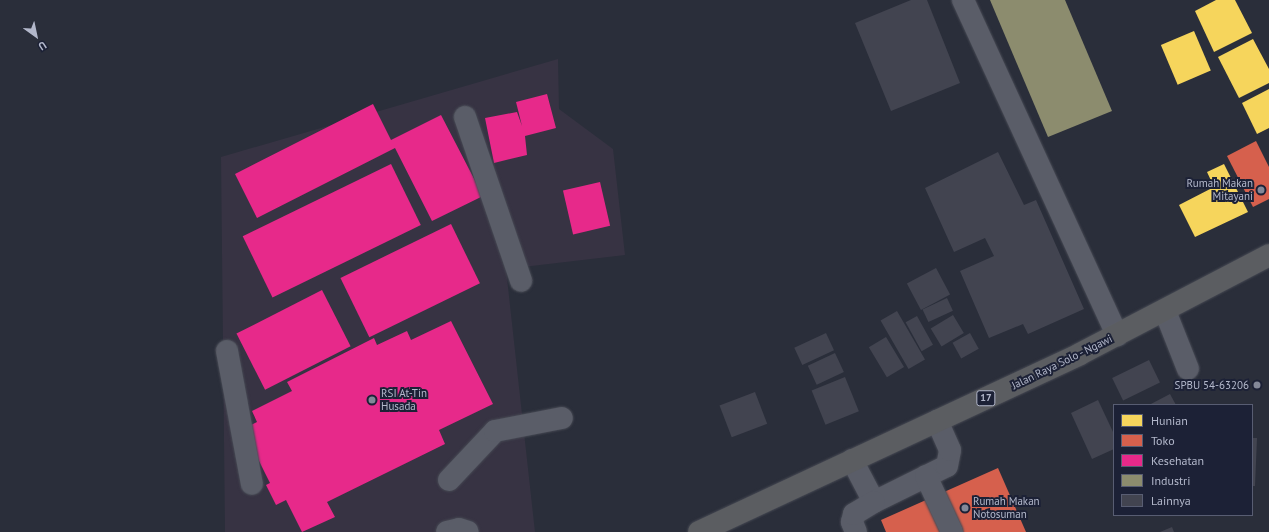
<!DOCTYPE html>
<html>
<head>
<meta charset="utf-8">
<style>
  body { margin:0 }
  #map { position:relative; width:1269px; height:532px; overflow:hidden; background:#2a2e3a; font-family:"PT Sans",sans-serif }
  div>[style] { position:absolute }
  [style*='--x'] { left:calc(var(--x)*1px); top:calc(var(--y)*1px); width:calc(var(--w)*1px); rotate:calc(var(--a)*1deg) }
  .medical>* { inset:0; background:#373343 }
  .homes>* { inset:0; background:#f6d55c; transform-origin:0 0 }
  .shops>* { inset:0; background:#d6604d }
  .health>* { inset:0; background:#e7298a; transform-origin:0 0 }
  .industry>* { inset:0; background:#8c8c6e }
  .building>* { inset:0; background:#424450; transform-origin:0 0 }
  .roads { filter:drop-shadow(0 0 1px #464953) drop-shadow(0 0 1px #464953) }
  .minor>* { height:22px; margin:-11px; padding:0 11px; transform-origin:11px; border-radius:11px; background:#5a5d68 }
  .highway>* { height:22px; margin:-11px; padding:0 11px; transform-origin:11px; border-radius:11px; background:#5b5d61 }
  .dots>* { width:11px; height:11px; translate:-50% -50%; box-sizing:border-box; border:2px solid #1c2136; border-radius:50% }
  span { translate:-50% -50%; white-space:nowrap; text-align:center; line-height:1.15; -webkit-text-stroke:4px #1c2136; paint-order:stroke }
  .shield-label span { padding:1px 3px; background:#1c2136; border:1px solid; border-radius:3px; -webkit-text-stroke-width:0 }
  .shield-label { font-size:10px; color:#b3b8cb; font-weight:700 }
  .poi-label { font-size:11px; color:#b3b8cb }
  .right { translate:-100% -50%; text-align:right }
  .left { translate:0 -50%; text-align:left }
  .street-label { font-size:11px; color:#b3b8cb }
  .legend { position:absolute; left:1113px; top:404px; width:140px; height:112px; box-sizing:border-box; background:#1c2136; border:1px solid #585d72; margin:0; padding:5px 7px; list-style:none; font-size:12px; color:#b3b8cb }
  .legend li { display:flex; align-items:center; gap:8px; height:20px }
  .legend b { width:20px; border:1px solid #585d72 }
  .north { position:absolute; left:16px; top:16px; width:40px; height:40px; -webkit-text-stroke:3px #1c2136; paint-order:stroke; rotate:147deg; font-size:11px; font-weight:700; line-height:16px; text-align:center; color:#b3b8cb }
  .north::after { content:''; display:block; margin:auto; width:14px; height:18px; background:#b3b8cb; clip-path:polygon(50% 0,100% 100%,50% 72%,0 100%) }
</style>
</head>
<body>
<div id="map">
  <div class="medical">
    <div style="clip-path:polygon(558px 59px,559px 109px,613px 149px,625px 255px,506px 269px,535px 532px,225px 532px,221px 157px)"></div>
  </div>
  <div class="homes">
    <div style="clip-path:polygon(1216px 0,1235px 0,1252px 33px,1214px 52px,1195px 11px)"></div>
    <div style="left:1194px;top:31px;width:43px;height:36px;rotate:67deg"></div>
    <div style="clip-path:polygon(1253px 39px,1269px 69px,1269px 83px,1239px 98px,1218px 57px)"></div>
    <div style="clip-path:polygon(1269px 89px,1269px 128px,1257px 134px,1242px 103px)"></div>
    <div style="clip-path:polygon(1224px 164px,1248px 212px,1195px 237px,1179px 205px,1214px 187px,1207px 172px)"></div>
  </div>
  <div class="shops">
    <div style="clip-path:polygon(1256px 141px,1269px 167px,1269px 199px,1253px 207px,1227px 156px)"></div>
    <div style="clip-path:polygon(998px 468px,1026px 532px,886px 532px,881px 520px)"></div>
  </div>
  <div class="health">
    <div style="clip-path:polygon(547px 94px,556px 128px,525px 136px,527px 155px,494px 163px,485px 118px,517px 112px,522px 126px,516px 102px)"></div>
    <div style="clip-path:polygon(373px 104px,391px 140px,441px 115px,483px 196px,432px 221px,395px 148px,257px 218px,235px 174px)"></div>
    <div style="left:391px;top:164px;width:68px;height:165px;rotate:64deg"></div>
    <div style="left:600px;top:182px;width:45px;height:38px;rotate:77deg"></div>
    <div style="left:451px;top:224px;width:66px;height:123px;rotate:64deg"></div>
    <div style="left:322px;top:290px;width:63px;height:96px;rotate:63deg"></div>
    <div style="clip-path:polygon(451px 321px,493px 404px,439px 430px,445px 444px,327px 502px,335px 517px,302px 532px,286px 500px,276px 505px,266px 485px,270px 483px,243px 429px,257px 422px,252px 411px,292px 391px,287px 382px,374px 338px,377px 345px,407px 331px,411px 340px)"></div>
  </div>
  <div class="industry">
    <div style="clip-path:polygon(990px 0,1065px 0,1112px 111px,1048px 137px)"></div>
  </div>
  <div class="building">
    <div style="clip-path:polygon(911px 0,927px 0,960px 83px,891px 111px,855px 23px)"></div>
    <div style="clip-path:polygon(998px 152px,1024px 205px,1036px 200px,1084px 309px,1028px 334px,1023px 324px,989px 338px,960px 271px,994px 256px,985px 238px,954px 252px,925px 188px)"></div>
    <div style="left:936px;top:268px;width:30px;height:33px;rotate:62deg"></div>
    <div style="left:947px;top:298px;width:14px;height:27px;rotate:65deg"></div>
    <div style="left:897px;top:311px;width:56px;height:19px;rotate:60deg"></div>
    <div style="left:953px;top:315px;width:21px;height:26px;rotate:59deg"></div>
    <div style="left:917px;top:316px;width:33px;height:13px;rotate:61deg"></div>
    <div style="left:826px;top:333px;width:19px;height:35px;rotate:65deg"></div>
    <div style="left:970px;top:333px;width:18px;height:20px;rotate:61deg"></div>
    <div style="left:886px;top:337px;width:35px;height:20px;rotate:59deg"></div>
    <div style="left:835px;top:353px;width:21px;height:30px;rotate:65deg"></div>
    <div style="left:1149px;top:360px;width:25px;height:41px;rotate:64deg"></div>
    <div style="left:845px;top:377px;width:37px;height:36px;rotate:68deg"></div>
    <div style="left:755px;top:392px;width:34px;height:38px;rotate:69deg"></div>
    <div style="clip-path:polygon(1170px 394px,1176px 405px,1149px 405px)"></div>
    <div style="clip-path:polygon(1098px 400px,1114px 434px,1114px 449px,1092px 459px,1071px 413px)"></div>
    <div style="clip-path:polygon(1252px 438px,1257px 438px,1255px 486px,1252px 486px)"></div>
    <div style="clip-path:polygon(1172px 527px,1174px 532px,1160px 532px)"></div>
  </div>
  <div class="roads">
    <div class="minor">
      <div style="--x:963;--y:0;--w:369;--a:65.3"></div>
      <div style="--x:465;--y:117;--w:173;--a:71.1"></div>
      <div style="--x:1165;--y:311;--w:62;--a:68.4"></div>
      <div style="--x:227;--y:351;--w:135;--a:79.4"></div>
      <div style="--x:852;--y:460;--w:47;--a:62.4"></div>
      <div style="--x:874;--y:502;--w:81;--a:-26.3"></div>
      <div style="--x:947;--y:466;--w:16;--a:-79"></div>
      <div style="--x:950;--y:450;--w:32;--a:-114"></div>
      <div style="--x:926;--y:476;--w:62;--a:65.1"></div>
      <div style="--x:449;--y:480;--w:67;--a:-46.8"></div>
      <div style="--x:495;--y:431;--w:68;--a:-11"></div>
      <div style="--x:447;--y:532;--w:12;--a:-14"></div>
      <div style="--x:459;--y:529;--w:9;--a:18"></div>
      <div style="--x:856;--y:532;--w:11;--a:-112"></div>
      <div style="--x:852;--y:522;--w:8;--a:-76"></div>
      <div style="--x:854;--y:514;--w:23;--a:-31"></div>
    </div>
    <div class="highway">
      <div style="--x:699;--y:532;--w:421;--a:-25"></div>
      <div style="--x:1080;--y:354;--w:213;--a:-27.6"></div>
    </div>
  </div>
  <div class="dots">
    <div style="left:1261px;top:190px;background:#838898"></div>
    <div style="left:1257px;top:385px;background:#838898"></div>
    <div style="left:372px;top:400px;background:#838898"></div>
    <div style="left:965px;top:508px;background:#838898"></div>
  </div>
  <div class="shield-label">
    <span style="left:986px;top:398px">17</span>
  </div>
  <div class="poi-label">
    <span class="right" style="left:1253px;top:190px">Rumah Makan<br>Mitayani</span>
    <span class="right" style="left:1249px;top:385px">SPBU 54-63206</span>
    <span class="left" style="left:381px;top:400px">RSI At-Tin<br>Husada</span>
    <span class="left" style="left:973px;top:508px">Rumah Makan<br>Notosuman</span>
  </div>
  <div class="street-label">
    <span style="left:1062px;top:362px;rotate:-26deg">Jalan Raya Solo - Ngawi</span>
  </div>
  <ul class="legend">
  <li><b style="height:11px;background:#f6d55c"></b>Hunian</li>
  <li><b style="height:11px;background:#d6604d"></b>Toko</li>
  <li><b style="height:11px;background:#e7298a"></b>Kesehatan</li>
  <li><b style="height:11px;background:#8c8c6e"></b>Industri</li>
  <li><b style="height:11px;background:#424450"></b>Lainnya</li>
  </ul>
  <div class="north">U</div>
</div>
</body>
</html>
